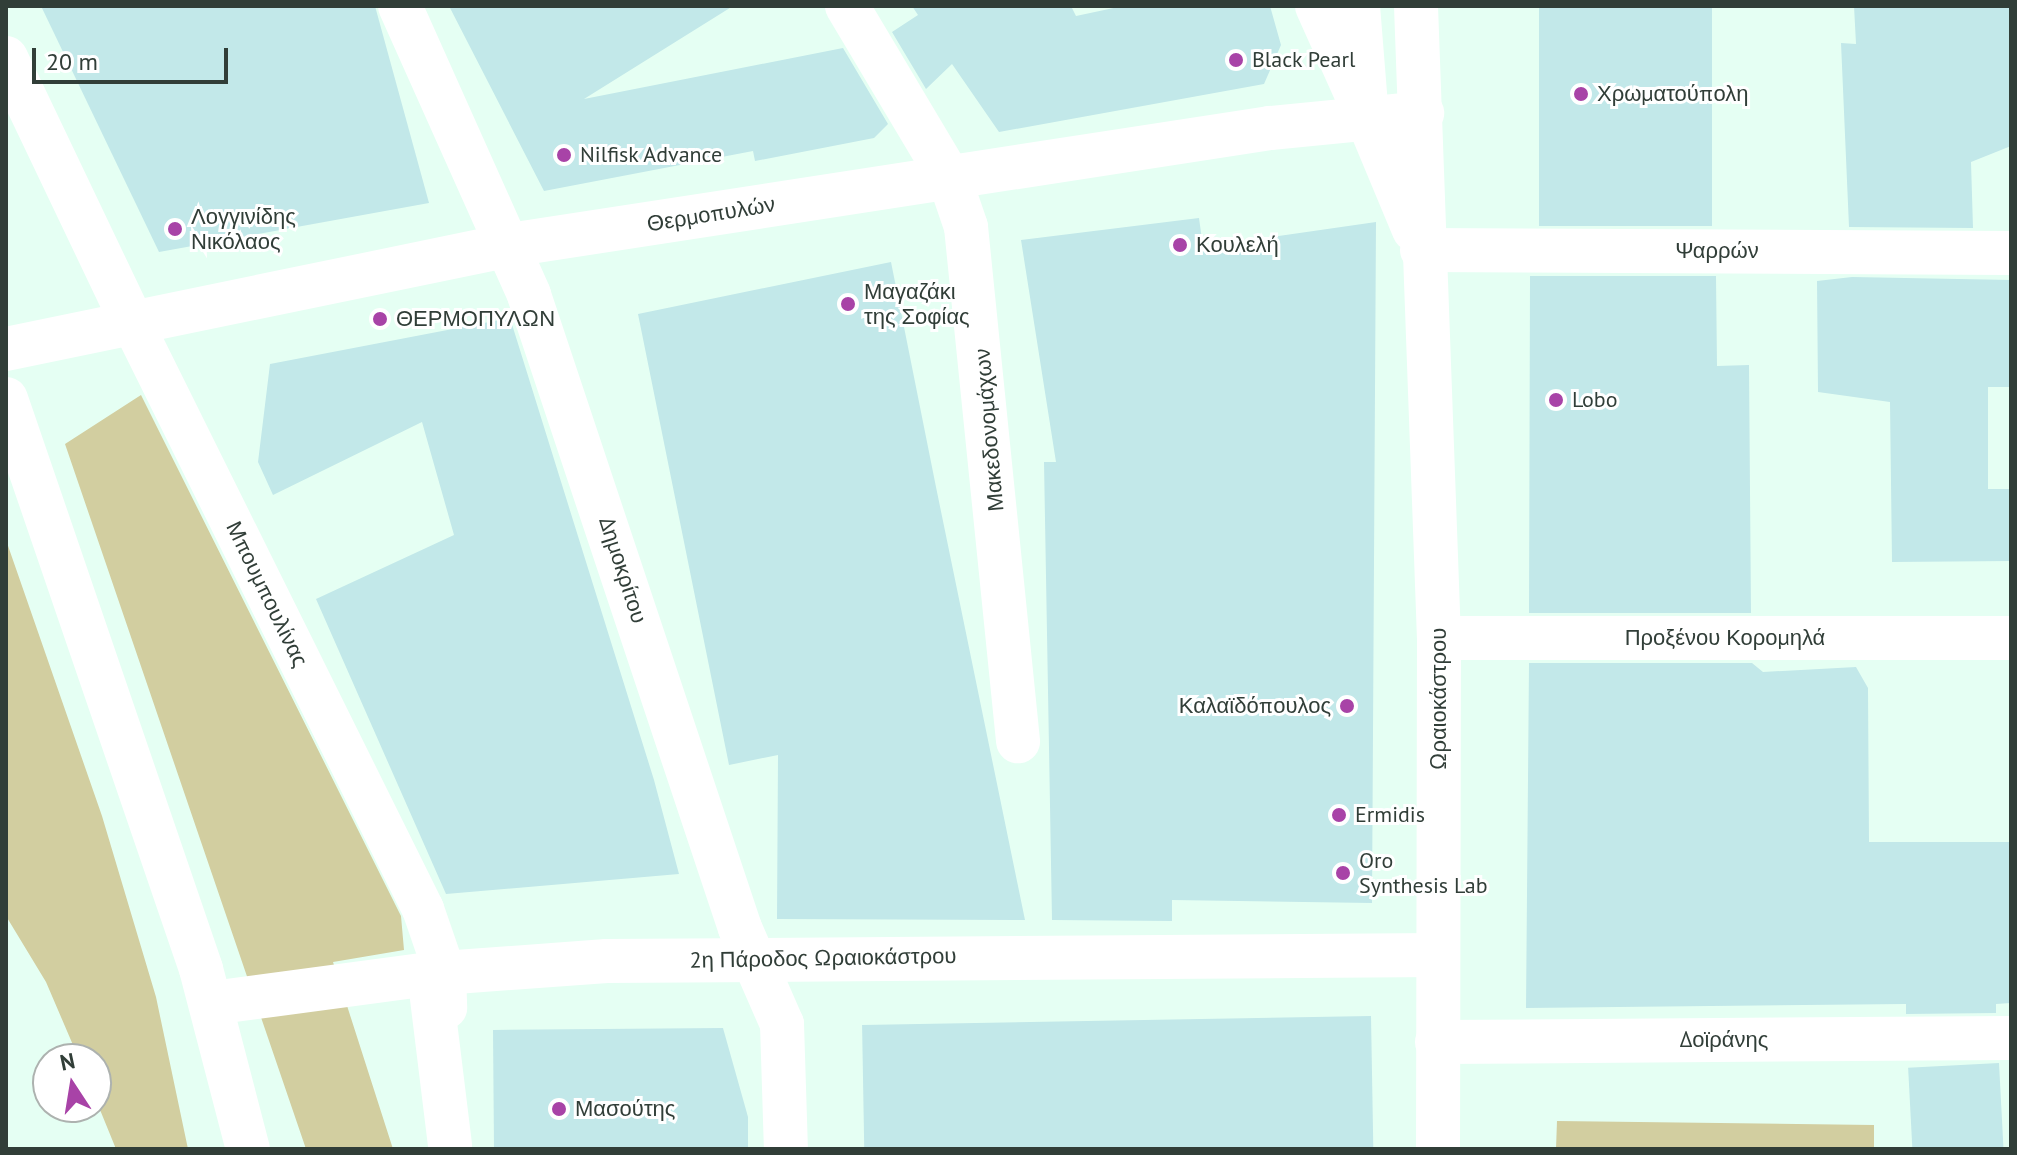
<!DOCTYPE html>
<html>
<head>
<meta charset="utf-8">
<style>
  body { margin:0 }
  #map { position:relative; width:2017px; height:1155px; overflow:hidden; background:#e5fff3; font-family:"PT Sans",sans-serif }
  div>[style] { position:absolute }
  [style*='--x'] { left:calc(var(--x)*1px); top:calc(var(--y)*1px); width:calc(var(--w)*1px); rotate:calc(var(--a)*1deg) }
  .green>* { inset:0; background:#d2cea0 }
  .building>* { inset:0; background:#c2e8e9; transform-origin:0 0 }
  .pedestrian>* { height:42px; margin:-21px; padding:0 21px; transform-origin:21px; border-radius:21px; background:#fff }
  .minor>* { height:44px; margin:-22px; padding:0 22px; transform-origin:22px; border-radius:22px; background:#fff }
  .tertiary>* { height:44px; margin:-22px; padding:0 22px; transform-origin:22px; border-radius:22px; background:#fff }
  .secondary>* { height:44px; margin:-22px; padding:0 22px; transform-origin:22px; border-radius:22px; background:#fff }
  .dots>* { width:22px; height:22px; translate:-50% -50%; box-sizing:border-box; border:4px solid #fff; border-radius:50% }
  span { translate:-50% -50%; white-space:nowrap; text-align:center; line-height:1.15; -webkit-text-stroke:6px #fff; paint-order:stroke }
  .poi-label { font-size:22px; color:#313e38 }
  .left { translate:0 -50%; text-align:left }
  .right { translate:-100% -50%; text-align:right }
  .street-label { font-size:22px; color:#313e38 }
  .frame { position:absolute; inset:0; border:8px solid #313e38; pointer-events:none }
  .north { position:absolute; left:32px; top:1043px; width:80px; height:80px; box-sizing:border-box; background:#fff; border:2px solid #adb2af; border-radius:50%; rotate:348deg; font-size:22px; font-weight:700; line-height:32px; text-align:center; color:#313e38 }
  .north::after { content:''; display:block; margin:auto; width:28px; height:36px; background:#a843a7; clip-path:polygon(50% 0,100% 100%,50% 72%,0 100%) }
  .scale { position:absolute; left:32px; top:48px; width:196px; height:36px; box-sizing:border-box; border:4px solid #313e38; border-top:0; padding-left:10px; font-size:24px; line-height:28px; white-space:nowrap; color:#313e38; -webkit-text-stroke:6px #fff; paint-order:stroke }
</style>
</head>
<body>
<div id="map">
  <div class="green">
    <div style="clip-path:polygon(141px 395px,401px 916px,404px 950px,333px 962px,393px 1149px,306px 1149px,65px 444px)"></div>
    <div style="clip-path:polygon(6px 540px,102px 816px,156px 997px,188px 1149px,116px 1149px,96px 1100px,96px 1059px,79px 1059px,46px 982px,6px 916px)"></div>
    <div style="clip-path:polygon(1557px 1121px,1874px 1125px,1874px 1149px,1556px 1149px)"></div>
  </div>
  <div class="building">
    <div style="clip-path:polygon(41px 6px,375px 6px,429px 203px,159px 252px)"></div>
    <div style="clip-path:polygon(449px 6px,733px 6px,584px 99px,843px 48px,888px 124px,874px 138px,755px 161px,753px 151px,544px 191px)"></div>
    <div style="clip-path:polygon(912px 6px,1071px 6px,1076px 16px,1123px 6px,1270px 6px,1281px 45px,1264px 84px,999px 132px,952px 64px,926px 89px,892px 32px,918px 15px)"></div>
    <div style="left:1539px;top:6px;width:173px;height:220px"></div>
    <div style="clip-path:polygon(1854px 6px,2011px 6px,2011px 146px,1971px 162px,1973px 228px,1849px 227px,1841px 43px,1856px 44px)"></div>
    <div style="clip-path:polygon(1199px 218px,1203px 247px,1376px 222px,1372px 903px,1172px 900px,1172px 921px,1052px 920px,1044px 462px,1056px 462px,1021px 240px)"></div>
    <div style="clip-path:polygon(891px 262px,936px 487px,1025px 920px,777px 919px,778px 755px,729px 765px,638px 314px)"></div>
    <div style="clip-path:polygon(1530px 276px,1716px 276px,1717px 366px,1749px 365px,1751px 613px,1529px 613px)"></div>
    <div style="clip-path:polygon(1852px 277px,2011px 280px,2011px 387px,1988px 387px,1988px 489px,2011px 489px,2011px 561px,1892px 562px,1890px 402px,1818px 392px,1817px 281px)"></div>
    <div style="clip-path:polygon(510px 318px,654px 780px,679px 874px,446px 894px,316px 599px,454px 535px,422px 422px,273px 495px,258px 462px,270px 364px)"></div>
    <div style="clip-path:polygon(1529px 663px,1752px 663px,1763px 672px,1856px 667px,1868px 688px,1869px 842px,2011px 842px,2011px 1003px,1996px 1004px,1996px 1013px,1906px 1014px,1906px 1004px,1526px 1008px)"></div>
    <div style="left:1371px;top:1016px;width:133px;height:509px;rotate:89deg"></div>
    <div style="clip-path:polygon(723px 1028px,748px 1117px,748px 1149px,494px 1149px,493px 1030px)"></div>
    <div style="left:1999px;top:1063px;width:86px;height:91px;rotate:87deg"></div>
  </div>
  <div class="pedestrian">
    <div style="--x:130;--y:318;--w:660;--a:63.63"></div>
    <div style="--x:423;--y:909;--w:68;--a:71"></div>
    <div style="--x:445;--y:973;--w:35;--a:88"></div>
  </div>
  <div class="minor">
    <div style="--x:400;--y:6;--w:316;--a:65.9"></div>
    <div style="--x:529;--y:295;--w:667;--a:71.57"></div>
    <div style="--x:740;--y:928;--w:105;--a:66.4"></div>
    <div style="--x:782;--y:1024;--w:125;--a:88.2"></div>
    <div style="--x:847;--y:6;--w:199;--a:59.2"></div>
    <div style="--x:949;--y:177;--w:53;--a:71.2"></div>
    <div style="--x:966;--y:227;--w:517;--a:84.22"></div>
    <div style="--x:6;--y:58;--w:288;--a:64.5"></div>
    <div style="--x:1422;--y:250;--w:589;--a:0.29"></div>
    <div style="--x:1439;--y:638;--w:572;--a:0"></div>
    <div style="--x:429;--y:974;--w:173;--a:83"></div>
    <div style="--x:212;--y:1003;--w:219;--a:-7.6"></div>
    <div style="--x:429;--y:974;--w:178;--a:-4.2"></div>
    <div style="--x:607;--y:961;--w:830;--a:-0.41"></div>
    <div style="--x:1437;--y:1042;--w:574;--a:-0.4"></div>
  </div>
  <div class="tertiary">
    <div style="--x:1317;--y:6;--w:115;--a:65.9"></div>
    <div style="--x:6;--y:349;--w:515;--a:-11.66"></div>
    <div style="--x:510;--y:245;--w:769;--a:-8.75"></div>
    <div style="--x:1270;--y:128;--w:153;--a:-5.6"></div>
    <div style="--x:6;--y:399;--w:602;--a:71.11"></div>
    <div style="--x:201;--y:969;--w:186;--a:75.4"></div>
  </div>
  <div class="secondary">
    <div style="--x:1358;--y:6;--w:111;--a:85.4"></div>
    <div style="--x:1367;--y:117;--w:122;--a:67.4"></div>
    <div style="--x:1416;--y:6;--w:632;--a:87.92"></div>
    <div style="--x:1439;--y:638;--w:511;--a:90.11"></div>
  </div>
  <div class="dots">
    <div style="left:1236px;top:60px;background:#a843a7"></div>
    <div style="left:1581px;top:94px;background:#a843a7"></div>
    <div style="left:564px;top:155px;background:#a843a7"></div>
    <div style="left:175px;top:229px;background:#a843a7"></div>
    <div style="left:1180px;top:245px;background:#a843a7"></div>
    <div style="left:848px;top:304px;background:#a843a7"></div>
    <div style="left:380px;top:319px;background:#a843a7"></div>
    <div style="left:1556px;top:400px;background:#a843a7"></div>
    <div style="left:1347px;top:706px;background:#a843a7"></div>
    <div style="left:1339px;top:815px;background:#a843a7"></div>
    <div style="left:1343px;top:873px;background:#a843a7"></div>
    <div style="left:559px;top:1109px;background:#a843a7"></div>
  </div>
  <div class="poi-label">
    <span class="left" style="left:1252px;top:60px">Black Pearl</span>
    <span class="left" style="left:1597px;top:94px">Χρωματούπολη</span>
    <span class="left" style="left:580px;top:155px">Nilfisk Advance</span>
    <span class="left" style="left:191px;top:229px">Λογγινίδης<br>Νικόλαος</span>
    <span class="left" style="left:1196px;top:245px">Κουλελή</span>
    <span class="left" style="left:864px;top:304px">Μαγαζάκι<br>της Σοφίας</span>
    <span class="left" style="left:396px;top:319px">ΘΕΡΜΟΠΥΛΩΝ</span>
    <span class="left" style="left:1572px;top:400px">Lobo</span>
    <span class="right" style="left:1331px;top:706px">Καλαϊδόπουλος</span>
    <span class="left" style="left:1355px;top:815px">Ermidis</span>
    <span class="left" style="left:1359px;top:873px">Oro<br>Synthesis Lab</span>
    <span class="left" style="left:575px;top:1109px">Μασούτης</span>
  </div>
  <div class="street-label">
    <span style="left:711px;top:214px;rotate:-9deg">Θερμοπυλών</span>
    <span style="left:1717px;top:251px">Ψαρρών</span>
    <span style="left:989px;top:430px;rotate:-95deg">Μακεδονομάχων</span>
    <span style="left:623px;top:570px;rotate:72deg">Δημοκρίτου</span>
    <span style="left:267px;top:594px;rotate:64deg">Μπουμπουλίνας</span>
    <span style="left:1725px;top:638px">Προξένου Κορομηλά</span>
    <span style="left:1439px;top:699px;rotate:-90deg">Ωραιοκάστρου</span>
    <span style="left:823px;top:958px;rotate:-1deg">2η Πάροδος Ωραιοκάστρου</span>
    <span style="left:1724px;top:1040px">Δοϊράνης</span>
  </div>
  <div class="frame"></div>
  <div class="north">N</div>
  <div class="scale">20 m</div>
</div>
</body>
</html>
